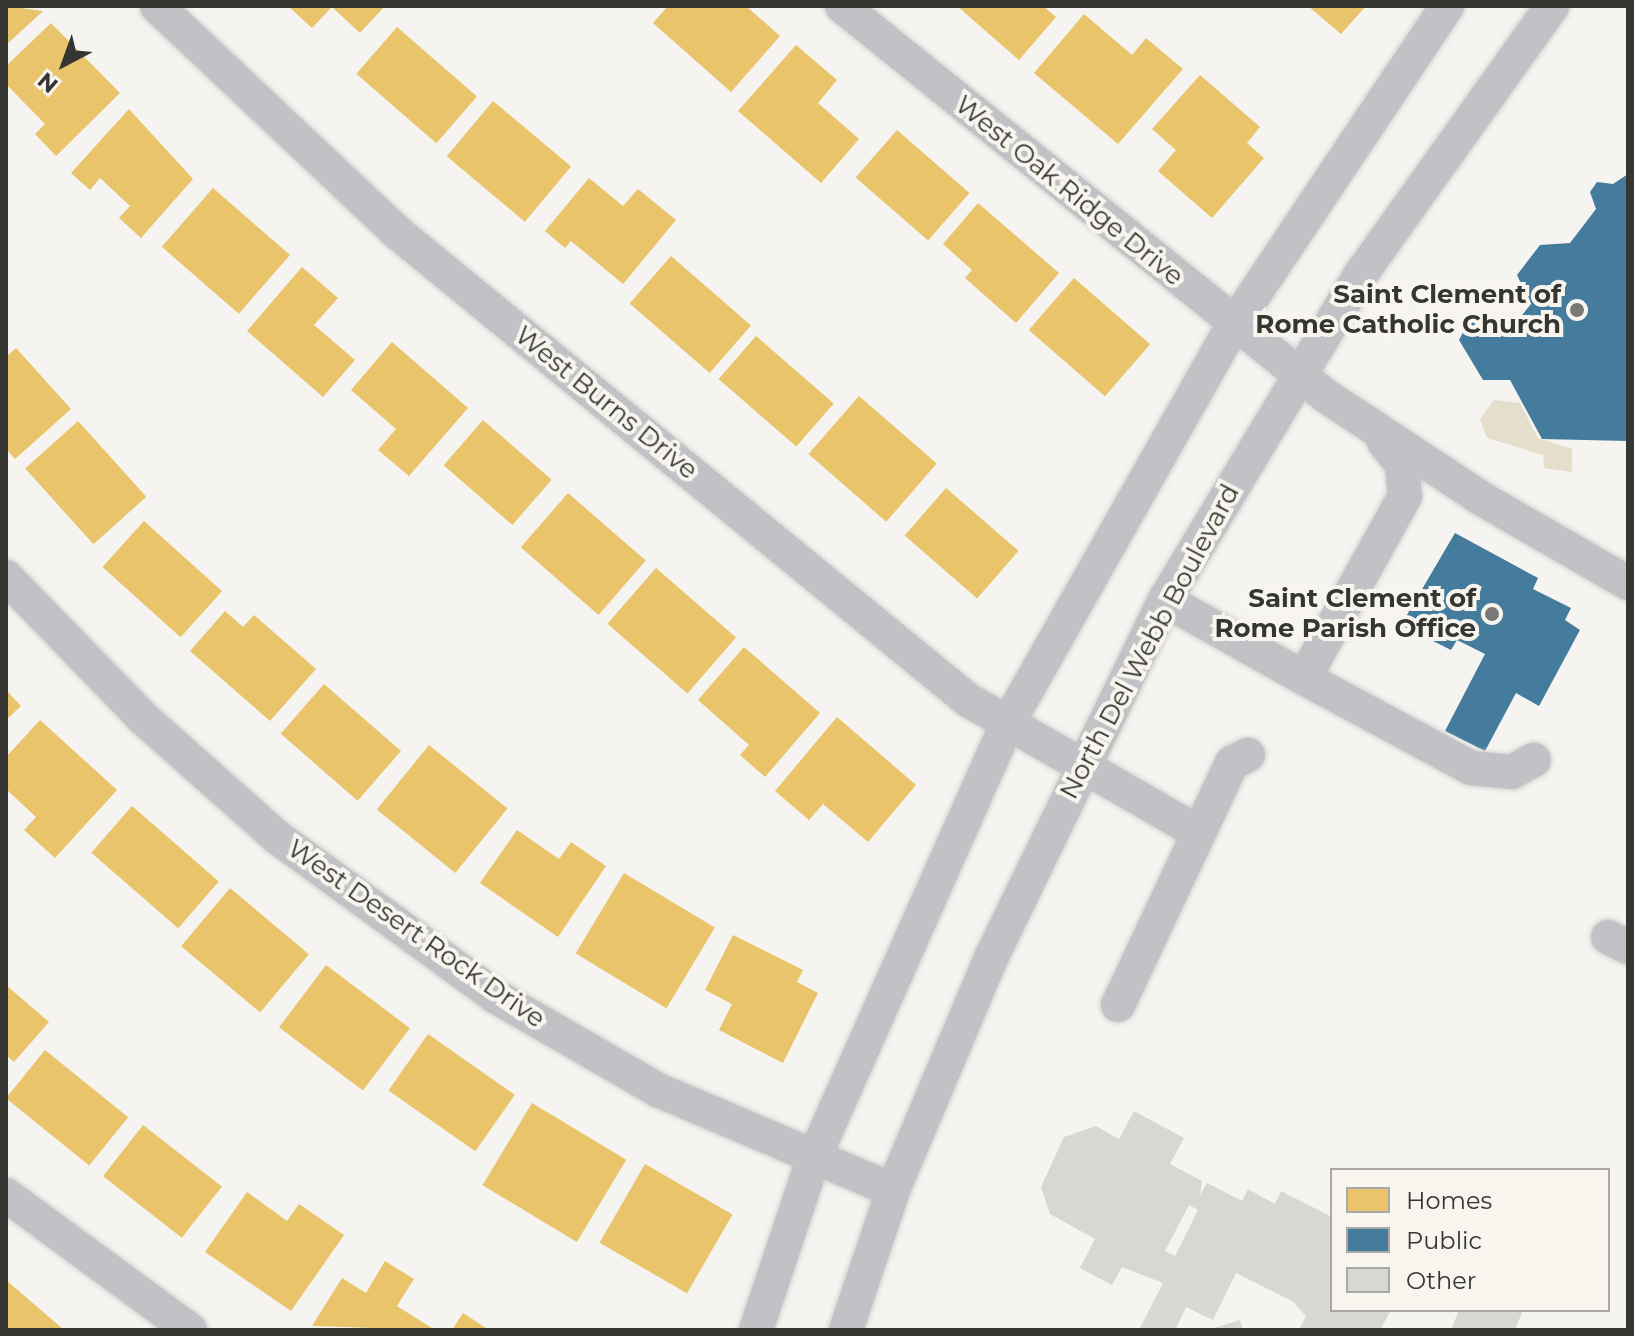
<!DOCTYPE html>
<html>
<head>
<meta charset="utf-8">
<style>
  body { margin:0 }
  #map { position:relative; width:1634px; height:1336px; overflow:hidden; background:#f5f4f0; font-family:Montserrat,sans-serif }
  div>[style] { position:absolute }
  [style*='--x'] { left:calc(var(--x)*1px); top:calc(var(--y)*1px); width:calc(var(--w)*1px); rotate:calc(var(--a)*1deg) }
  .green>* { inset:0; background:#e4deca }
  .homes>* { inset:0; background:#e9c46a; transform-origin:0 0 }
  .public>* { inset:0; background:#457b9d }
  .building>* { inset:0; background:#d7d7d4 }
  .roads { filter:drop-shadow(0 0 2px #d2d1cf) drop-shadow(0 0 2px #d2d1cf) }
  .minor>* { height:34px; margin:-17px; padding:0 17px; transform-origin:17px; border-radius:17px; background:#c2c2c6 }
  .dots>* { width:22px; height:22px; translate:-50% -50%; box-sizing:border-box; border:4px solid #f7f5ee; border-radius:50% }
  span { translate:-50% -50%; white-space:nowrap; text-align:center; line-height:1.15; -webkit-text-stroke:8px #f7f5ee; paint-order:stroke }
  .street-label { font-size:26px; color:#353532 }
  .poi-label { font-size:26px; color:#353532; font-weight:700 }
  .right { translate:-100% -50%; text-align:right }
  .frame { position:absolute; inset:0; border:8px solid #353532; pointer-events:none }
  .legend { position:absolute; left:1330px; top:1168px; width:280px; height:144px; box-sizing:border-box; background:#f7f5ee; border:2px solid #a9a8a3; margin:0; padding:10px 14px; list-style:none; font-size:24px; color:#353532 }
  .legend li { display:flex; align-items:center; gap:16px; height:40px }
  .legend b { width:40px; border:2px solid #a9a8a3 }
  .north { position:absolute; left:24px; top:24px; width:80px; height:80px; -webkit-text-stroke:6px #f7f5ee; paint-order:stroke; rotate:221deg; font-size:22px; font-weight:700; line-height:32px; text-align:center; color:#353532 }
  .north::after { content:''; display:block; margin:auto; width:28px; height:36px; background:#353532; clip-path:polygon(50% 0,100% 100%,50% 72%,0 100%) }
</style>
</head>
<body>
<div id="map">
  <div class="green">
    <div style="clip-path:polygon(1494px 400px,1520px 403px,1538px 438px,1572px 449px,1572px 472px,1544px 468px,1543px 455px,1487px 438px,1480px 419px)"></div>
  </div>
  <div class="homes">
    <div style="clip-path:polygon(6px 6px,43px 11px,6px 45px)"></div>
    <div style="clip-path:polygon(288px 6px,385px 6px,360px 33px,332px 7px,312px 28px)"></div>
    <div style="clip-path:polygon(668px 6px,746px 6px,780px 36px,731px 92px,653px 23px)"></div>
    <div style="clip-path:polygon(957px 6px,1043px 6px,1056px 17px,1019px 60px)"></div>
    <div style="clip-path:polygon(1308px 6px,1366px 6px,1341px 34px)"></div>
    <div style="clip-path:polygon(1084px 14px,1132px 55px,1146px 38px,1183px 69px,1118px 144px,1034px 73px)"></div>
    <div style="clip-path:polygon(51px 23px,120px 93px,56px 156px,35px 134px,45px 124px,6px 84px,6px 66px)"></div>
    <div style="left:397px;top:27px;width:106px;height:62px;rotate:41deg"></div>
    <div style="clip-path:polygon(796px 45px,837px 80px,818px 103px,859px 139px,821px 183px,738px 111px)"></div>
    <div style="clip-path:polygon(1200px 75px,1260px 127px,1247px 143px,1264px 158px,1212px 218px,1158px 171px,1176px 150px,1152px 129px)"></div>
    <div style="left:493px;top:101px;width:102px;height:72px;rotate:40deg"></div>
    <div style="clip-path:polygon(129px 109px,193px 179px,141px 238px,119px 218px,130px 206px,100px 178px,90px 190px,71px 173px)"></div>
    <div style="left:897px;top:130px;width:96px;height:63px;rotate:41deg"></div>
    <div style="clip-path:polygon(589px 178px,623px 206px,638px 189px,676px 220px,623px 284px,571px 241px,565px 248px,545px 231px)"></div>
    <div style="left:213px;top:188px;width:102px;height:78px;rotate:41deg"></div>
    <div style="clip-path:polygon(978px 203px,1059px 273px,1016px 323px,965px 278px,972px 270px,943px 244px)"></div>
    <div style="left:671px;top:256px;width:106px;height:63px;rotate:41deg"></div>
    <div style="clip-path:polygon(302px 267px,338px 298px,314px 325px,355px 360px,323px 397px,247px 331px)"></div>
    <div style="left:1074px;top:278px;width:101px;height:69px;rotate:41deg"></div>
    <div style="left:756px;top:336px;width:103px;height:57px;rotate:41deg"></div>
    <div style="clip-path:polygon(392px 342px,468px 408px,409px 476px,378px 450px,396px 429px,351px 390px)"></div>
    <div style="clip-path:polygon(16px 348px,71px 409px,15px 459px,6px 449px,6px 357px)"></div>
    <div style="left:859px;top:396px;width:103px;height:77px;rotate:41deg"></div>
    <div style="left:483px;top:420px;width:91px;height:60px;rotate:41deg"></div>
    <div style="left:78px;top:421px;width:102px;height:71px;rotate:48deg"></div>
    <div style="left:946px;top:488px;width:96px;height:63px;rotate:41deg"></div>
    <div style="left:568px;top:493px;width:103px;height:72px;rotate:41deg"></div>
    <div style="left:144px;top:521px;width:105px;height:62px;rotate:42deg"></div>
    <div style="left:656px;top:568px;width:106px;height:74px;rotate:41deg"></div>
    <div style="clip-path:polygon(225px 611px,243px 627px,254px 615px,316px 669px,270px 721px,190px 651px)"></div>
    <div style="clip-path:polygon(744px 647px,820px 713px,765px 777px,740px 755px,749px 745px,698px 700px)"></div>
    <div style="left:324px;top:684px;width:102px;height:66px;rotate:41deg"></div>
    <div style="clip-path:polygon(6px 690px,21px 706px,6px 720px)"></div>
    <div style="clip-path:polygon(837px 717px,916px 785px,868px 842px,823px 804px,809px 820px,775px 791px)"></div>
    <div style="clip-path:polygon(40px 720px,117px 790px,55px 858px,24px 830px,36px 817px,6px 789px,6px 757px)"></div>
    <div style="left:429px;top:745px;width:101px;height:83px;rotate:39deg"></div>
    <div style="left:132px;top:806px;width:115px;height:62px;rotate:41deg"></div>
    <div style="clip-path:polygon(517px 830px,559px 859px,571px 842px,606px 866px,558px 937px,480px 883px)"></div>
    <div style="left:624px;top:873px;width:106px;height:94px;rotate:31deg"></div>
    <div style="left:230px;top:888px;width:103px;height:76px;rotate:40deg"></div>
    <div style="clip-path:polygon(733px 935px,803px 970px,797px 982px,818px 993px,783px 1063px,719px 1030px,732px 1004px,705px 990px)"></div>
    <div style="left:326px;top:965px;width:105px;height:78px;rotate:37deg"></div>
    <div style="clip-path:polygon(6px 985px,49px 1022px,14px 1062px,6px 1055px)"></div>
    <div style="left:428px;top:1034px;width:106px;height:69px;rotate:35deg"></div>
    <div style="left:45px;top:1050px;width:107px;height:62px;rotate:39deg"></div>
    <div style="left:532px;top:1103px;width:110px;height:96px;rotate:31deg"></div>
    <div style="left:143px;top:1125px;width:100px;height:65px;rotate:38deg"></div>
    <div style="left:645px;top:1164px;width:101px;height:91px;rotate:30deg"></div>
    <div style="clip-path:polygon(247px 1192px,287px 1221px,299px 1204px,344px 1235px,291px 1311px,205px 1252px)"></div>
    <div style="clip-path:polygon(385px 1261px,414px 1279px,397px 1306px,435px 1330px,312px 1326px,342px 1278px,366px 1293px)"></div>
    <div style="clip-path:polygon(6px 1280px,64px 1330px,6px 1330px)"></div>
    <div style="clip-path:polygon(463px 1313px,489px 1330px,452px 1330px)"></div>
  </div>
  <div class="public">
    <div style="clip-path:polygon(1628px 174px,1628px 441px,1542px 439px,1510px 380px,1483px 380px,1459px 340px,1471px 317px,1518px 320px,1531px 304px,1517px 275px,1540px 245px,1570px 243px,1596px 209px,1590px 192px,1597px 182px,1613px 184px)"></div>
    <div style="clip-path:polygon(1455px 533px,1538px 578px,1533px 589px,1571px 608px,1565px 620px,1580px 630px,1539px 706px,1516px 693px,1485px 751px,1445px 731px,1485px 654px,1457px 640px,1451px 650px,1401px 625px)"></div>
  </div>
  <div class="building">
    <div style="clip-path:polygon(evenodd,1134px 1111px,1184px 1138px,1170px 1164px,1202px 1181px,1200px 1195px,1207px 1183px,1242px 1201px,1248px 1189px,1275px 1204px,1281px 1191px,1332px 1217px,1332px 1310px,1391px 1310px,1380px 1330px,1299px 1330px,1306px 1316px,1292px 1301px,1236px 1273px,1213px 1320px,1186px 1307px,1175px 1330px,1139px 1330px,1163px 1283px,1122px 1267px,1112px 1285px,1080px 1268px,1095px 1239px,1050px 1214px,1041px 1187px,1064px 1137px,1096px 1126px,1119px 1139px,1134px 1111px,1189px 1205px,1198px 1210px,1175px 1256px,1165px 1251px,1189px 1205px)"></div>
    <div style="clip-path:polygon(1459px 1310px,1523px 1310px,1515px 1330px,1451px 1330px)"></div>
    <div style="clip-path:polygon(1240px 1320px,1243px 1330px,1211px 1330px,1211px 1329px)"></div>
  </div>
  <div class="roads">
    <div class="minor">
      <div style="--x:157;--y:6;--w:331;--a:43.3"></div>
      <div style="--x:398;--y:233;--w:737;--a:39.33"></div>
      <div style="--x:968;--y:700;--w:265;--a:29.9"></div>
      <div style="--x:842;--y:6;--w:622;--a:38.86"></div>
      <div style="--x:1326;--y:396;--w:189;--a:33.4"></div>
      <div style="--x:1484;--y:500;--w:166;--a:30"></div>
      <div style="--x:1384;--y:442;--w:28;--a:51"></div>
      <div style="--x:1402;--y:464;--w:32;--a:85"></div>
      <div style="--x:1405;--y:496;--w:208;--a:119"></div>
      <div style="--x:1304;--y:678;--w:190;--a:28.3"></div>
      <div style="--x:1471;--y:768;--w:41;--a:5.6"></div>
      <div style="--x:1512;--y:772;--w:25;--a:-29"></div>
      <div style="--x:6;--y:577;--w:197;--a:45.8"></div>
      <div style="--x:143;--y:718;--w:179;--a:41.6"></div>
      <div style="--x:277;--y:837;--w:270;--a:36.1"></div>
      <div style="--x:495;--y:996;--w:188;--a:30"></div>
      <div style="--x:658;--y:1090;--w:255;--a:23.1"></div>
      <div style="--x:1165;--y:600;--w:159;--a:29.3"></div>
      <div style="--x:1608;--y:937;--w:22;--a:27"></div>
      <div style="--x:1118;--y:1005;--w:268;--a:-64.8"></div>
      <div style="--x:1232;--y:763;--w:18;--a:-27"></div>
      <div style="--x:6;--y:1195;--w:228;--a:36.3"></div>
      <div style="--x:756;--y:1330;--w:179;--a:-71.5"></div>
      <div style="--x:813;--y:1160;--w:476;--a:-66"></div>
      <div style="--x:1007;--y:725;--w:459;--a:-60.5"></div>
      <div style="--x:1233;--y:326;--w:385;--a:-56.2"></div>
      <div style="--x:846;--y:1330;--w:148;--a:-71.4"></div>
      <div style="--x:893;--y:1190;--w:254;--a:-67.1"></div>
      <div style="--x:992;--y:956;--w:396;--a:-64.1"></div>
      <div style="--x:1165;--y:600;--w:380;--a:-59"></div>
      <div style="--x:1361;--y:274;--w:329;--a:-54.5"></div>
    </div>
  </div>
  <div class="dots">
    <div style="left:1577px;top:310px;background:#787874"></div>
    <div style="left:1492px;top:614px;background:#787874"></div>
  </div>
  <div class="street-label">
    <span style="left:1069px;top:191px;rotate:39deg">West Oak Ridge Drive</span>
    <span style="left:606px;top:403px;rotate:39deg">West Burns Drive</span>
    <span style="left:1150px;top:642px;rotate:-62deg">North Del Webb Boulevard</span>
    <span style="left:416px;top:934px;rotate:35deg">West Desert Rock Drive</span>
  </div>
  <div class="poi-label">
    <span class="right" style="left:1561px;top:310px">Saint Clement of<br>Rome Catholic Church</span>
    <span class="right" style="left:1476px;top:614px">Saint Clement of<br>Rome Parish Office</span>
  </div>
  <div class="frame"></div>
  <ul class="legend">
  <li><b style="height:22px;background:#e9c46a"></b>Homes</li>
  <li><b style="height:22px;background:#457b9d"></b>Public</li>
  <li><b style="height:22px;background:#d7d7d4"></b>Other</li>
  </ul>
  <div class="north">N</div>
</div>
</body>
</html>
